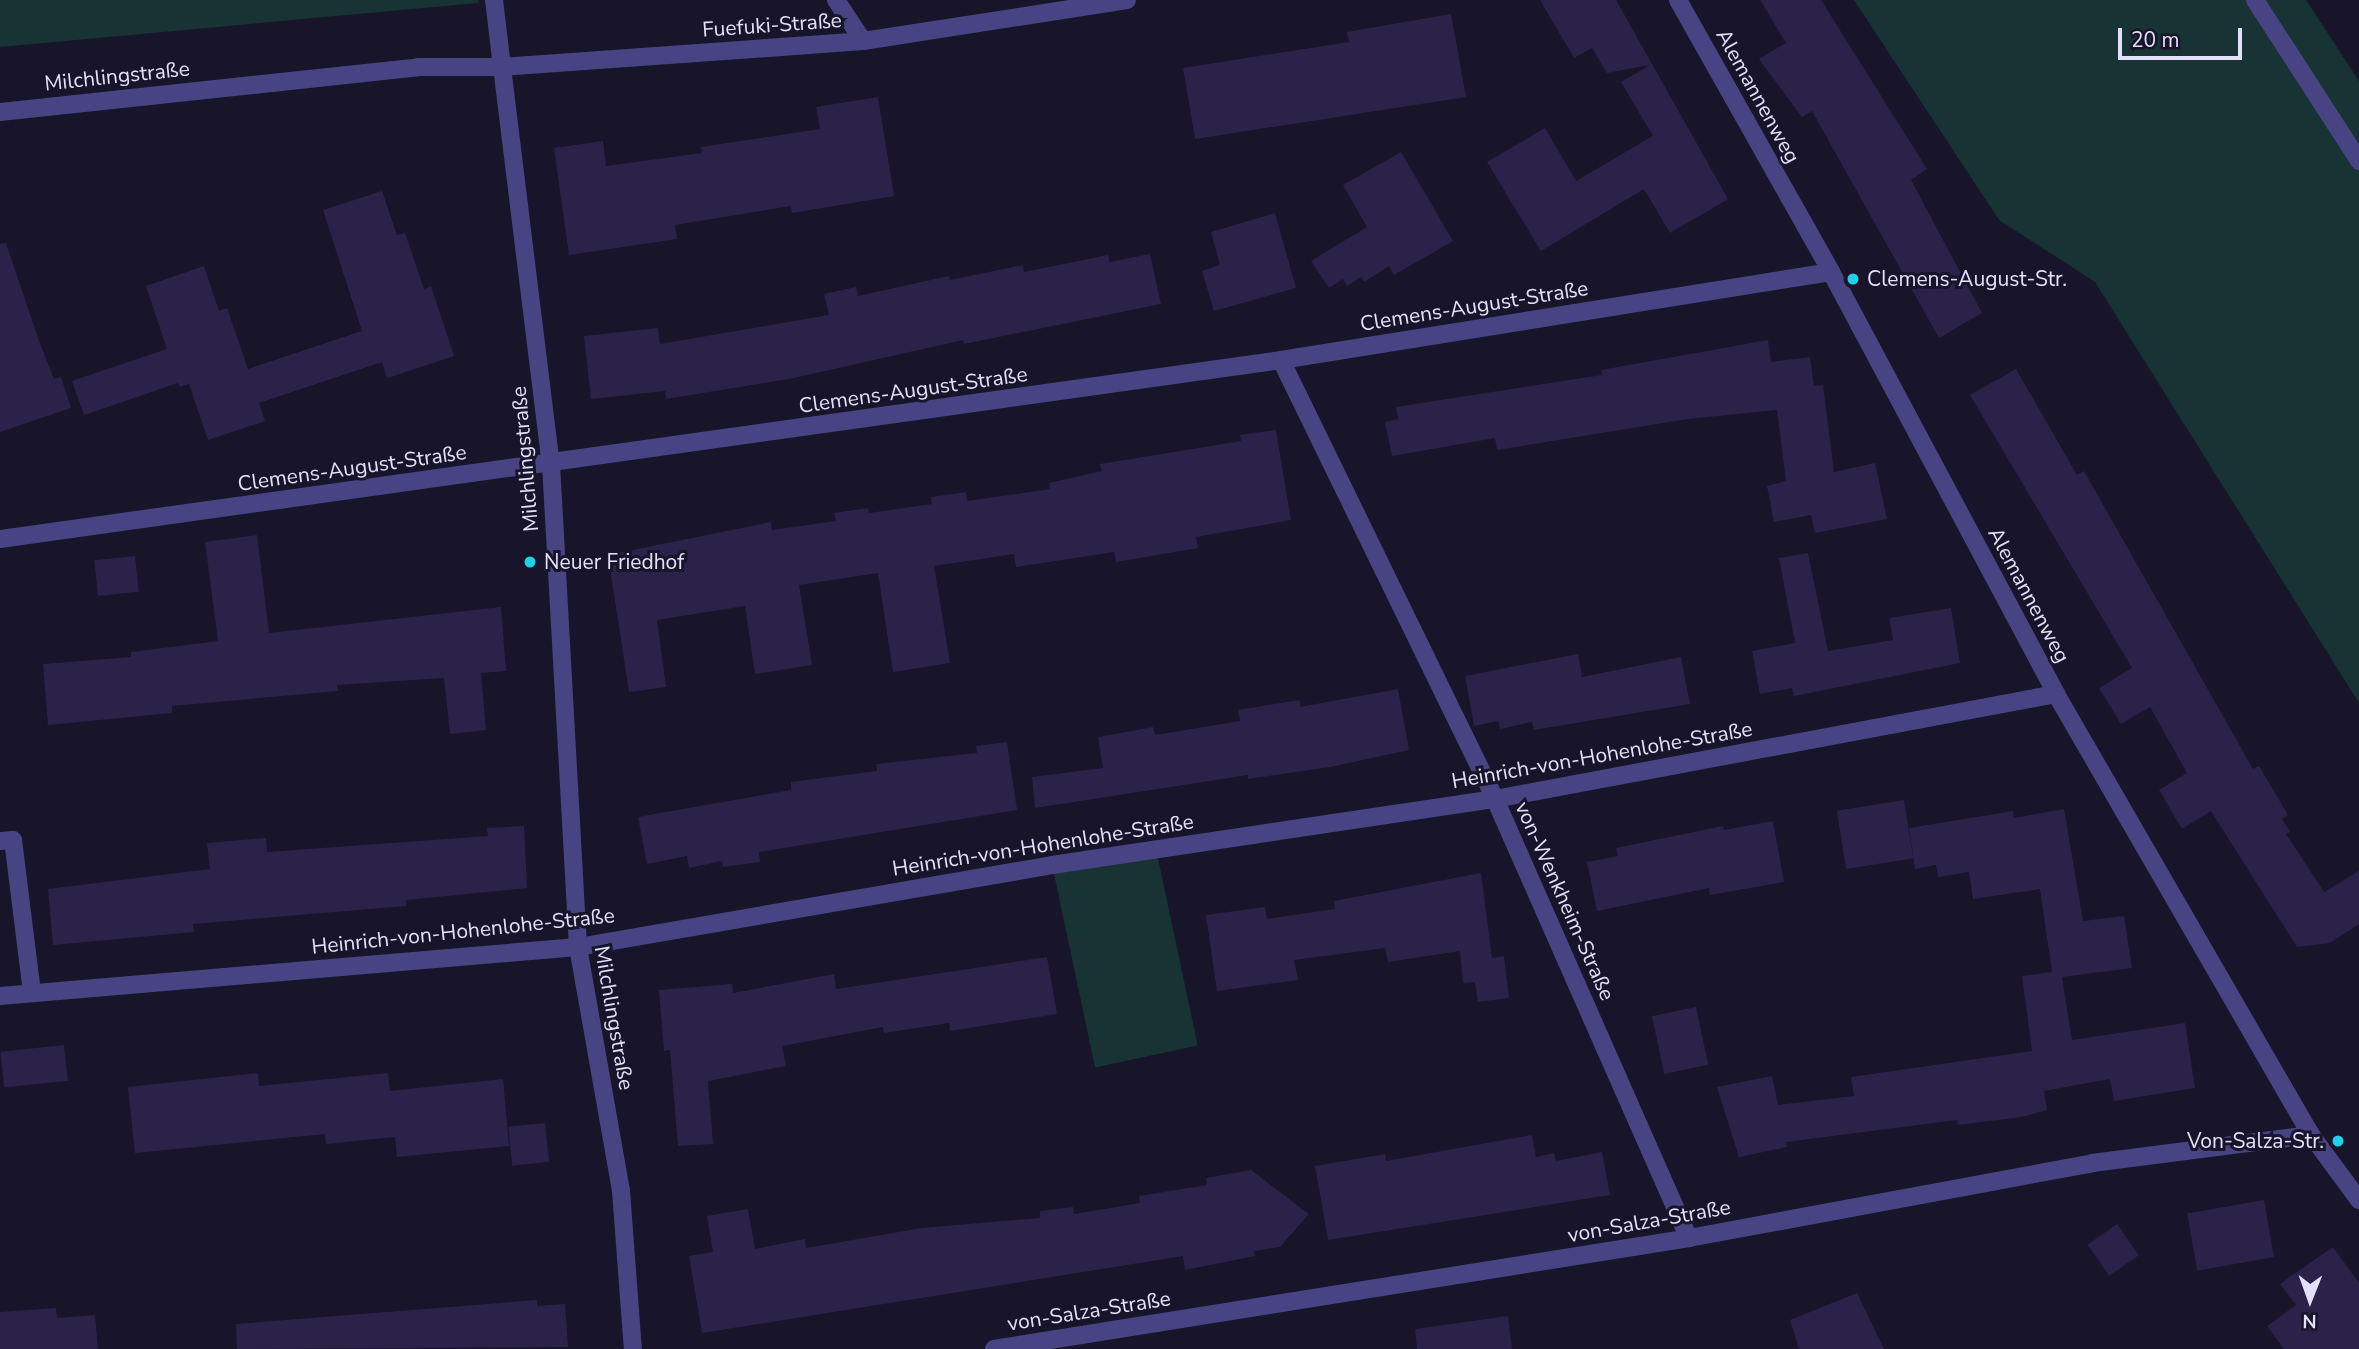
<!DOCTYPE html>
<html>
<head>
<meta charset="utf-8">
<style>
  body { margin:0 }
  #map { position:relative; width:2359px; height:1349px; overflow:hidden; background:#18142a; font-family:"Nunito Sans",sans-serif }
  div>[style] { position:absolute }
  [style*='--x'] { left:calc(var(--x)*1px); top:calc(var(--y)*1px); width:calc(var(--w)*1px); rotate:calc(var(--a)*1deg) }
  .green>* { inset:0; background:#173333; transform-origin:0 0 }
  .building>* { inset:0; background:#2b2249; transform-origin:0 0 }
  .street>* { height:18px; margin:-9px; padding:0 9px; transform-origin:9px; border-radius:9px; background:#484484 }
  .dots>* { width:19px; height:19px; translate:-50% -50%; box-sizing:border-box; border:4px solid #18142a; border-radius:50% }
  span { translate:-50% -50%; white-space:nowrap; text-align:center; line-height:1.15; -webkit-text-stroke:6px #18142a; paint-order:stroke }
  .street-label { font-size:21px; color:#e4e0fc }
  .poi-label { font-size:21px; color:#e4e0fc }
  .left { translate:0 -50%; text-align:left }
  .right { translate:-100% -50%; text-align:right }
  .north { position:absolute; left:2275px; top:1265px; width:70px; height:70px; -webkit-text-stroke:5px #18142a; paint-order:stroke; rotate:181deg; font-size:19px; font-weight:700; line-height:28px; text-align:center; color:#e4e0fc }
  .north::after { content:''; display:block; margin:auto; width:24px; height:32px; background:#e4e0fc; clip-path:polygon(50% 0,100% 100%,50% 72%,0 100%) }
  .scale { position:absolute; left:2118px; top:28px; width:124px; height:32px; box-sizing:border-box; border:4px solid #e4e0fc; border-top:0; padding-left:9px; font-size:21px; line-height:24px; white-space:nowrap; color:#e4e0fc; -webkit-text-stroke:5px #18142a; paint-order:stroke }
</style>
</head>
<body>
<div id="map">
  <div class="green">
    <div style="clip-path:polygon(0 0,478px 0,478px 3px,0 47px)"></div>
    <div style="clip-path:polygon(1854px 0,2306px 0,2359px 81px,2359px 703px,2095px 282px,1999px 220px)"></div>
    <div style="left:1156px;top:849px;width:201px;height:105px;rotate:78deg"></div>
  </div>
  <div class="building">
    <div style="clip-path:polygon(1540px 0,1616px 0,1728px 199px,1670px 233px,1644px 189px,1541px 251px,1487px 162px,1545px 128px,1576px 181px,1653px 136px,1621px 82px,1650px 65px,1607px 73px,1592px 48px,1574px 58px)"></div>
    <div style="clip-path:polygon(1760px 0,1821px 0,1927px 169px,1911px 180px,1982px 313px,1939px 338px,1812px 111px,1802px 117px,1759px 59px,1786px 43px)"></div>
    <div style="clip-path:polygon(1451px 14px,1466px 97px,1195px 139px,1183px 68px,1349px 42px,1347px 32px)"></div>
    <div style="clip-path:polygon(878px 97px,894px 196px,792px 213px,791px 206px,675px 225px,677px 239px,569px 255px,554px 148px,603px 141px,606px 166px,702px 153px,701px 147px,820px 129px,816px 107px)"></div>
    <div style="clip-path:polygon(1401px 152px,1453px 241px,1394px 275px,1389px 266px,1364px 282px,1361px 277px,1347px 286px,1343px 279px,1329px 288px,1311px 261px,1367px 227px,1343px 185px)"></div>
    <div style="clip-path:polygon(382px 191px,397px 235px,405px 233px,424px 289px,431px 286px,454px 356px,387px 378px,382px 362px,259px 403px,265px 421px,208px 440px,189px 384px,180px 387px,178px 383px,84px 415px,72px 381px,167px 349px,146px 286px,204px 266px,219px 311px,227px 308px,248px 369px,362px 331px,323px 210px)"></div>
    <div style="clip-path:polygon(1275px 213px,1296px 288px,1214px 311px,1202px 271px,1220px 265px,1211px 232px)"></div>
    <div style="clip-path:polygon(6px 243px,39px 341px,54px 379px,61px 377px,71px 408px,0 432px,0 244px)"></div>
    <div style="clip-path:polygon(1150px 254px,1161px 304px,964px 344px,963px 340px,794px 378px,666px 399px,665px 391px,591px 399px,584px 336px,658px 328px,660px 344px,829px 315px,824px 294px,856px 287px,858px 296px,949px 276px,950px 280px,1023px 265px,1024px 272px,1108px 255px,1110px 262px)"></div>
    <div style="clip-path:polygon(1768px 340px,1771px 362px,1810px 357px,1814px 386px,1823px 385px,1834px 472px,1875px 463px,1887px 519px,1815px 533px,1811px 515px,1774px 522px,1767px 486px,1786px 481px,1777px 410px,1688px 419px,1497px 450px,1495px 438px,1392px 456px,1385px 422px,1398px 419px,1396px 407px,1602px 375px,1601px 370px)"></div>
    <div style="clip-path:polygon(2016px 369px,2077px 475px,2084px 471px,2253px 769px,2259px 766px,2288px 815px,2282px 819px,2290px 832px,2286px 834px,2324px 892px,2359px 871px,2359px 924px,2330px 943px,2297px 947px,2211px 811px,2182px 829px,2159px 790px,2187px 773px,2150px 707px,2121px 724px,2099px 688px,2132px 668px,1970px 395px)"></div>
    <div style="clip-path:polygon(1276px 430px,1291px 520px,1196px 537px,1198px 548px,1116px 562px,1114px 552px,1016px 567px,1014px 554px,934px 566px,950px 663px,893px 672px,878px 573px,799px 585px,812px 665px,755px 674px,745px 606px,657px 620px,666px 687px,629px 692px,608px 555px,771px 522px,772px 530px,836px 521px,834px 513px,868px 508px,869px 513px,932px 504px,931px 497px,966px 492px,967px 501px,1050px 489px,1049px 483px,1102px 471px,1100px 464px,1241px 441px,1240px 435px)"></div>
    <div style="clip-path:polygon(257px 535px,269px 633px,501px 607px,506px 671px,481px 673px,486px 730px,450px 734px,444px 678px,337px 685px,338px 691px,172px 706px,172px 713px,48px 725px,43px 664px,131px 657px,131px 652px,218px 641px,205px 542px)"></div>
    <div style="clip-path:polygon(1808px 553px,1828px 651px,1893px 640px,1889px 618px,1951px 608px,1960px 663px,1794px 696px,1792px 688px,1760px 694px,1752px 651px,1795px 643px,1779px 558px)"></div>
    <div style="left:135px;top:556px;width:36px;height:41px;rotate:84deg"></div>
    <div style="clip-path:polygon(1578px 654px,1582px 677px,1681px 657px,1690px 704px,1534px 730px,1532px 722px,1500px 729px,1498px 721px,1474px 726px,1465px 676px)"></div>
    <div style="clip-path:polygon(1398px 689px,1409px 750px,1330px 767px,1248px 779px,1248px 775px,1035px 808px,1032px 777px,1103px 768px,1098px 737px,1153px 727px,1155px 735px,1240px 721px,1238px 710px,1300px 700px,1300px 707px)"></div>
    <div style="clip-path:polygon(1007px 742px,1017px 810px,759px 852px,760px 862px,723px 867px,722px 861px,689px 868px,687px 856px,647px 864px,638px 817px,791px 790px,791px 782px,877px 771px,876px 764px,977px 753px,976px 746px)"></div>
    <div style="left:1904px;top:800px;width:59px;height:68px;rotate:81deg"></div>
    <div style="clip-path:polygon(2064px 809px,2083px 921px,2124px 916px,2132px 968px,2062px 977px,2072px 1040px,2185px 1023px,2195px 1088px,2114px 1101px,2110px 1079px,2044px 1091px,2047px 1110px,2022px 1117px,1958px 1125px,1957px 1120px,1786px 1142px,1787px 1147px,1739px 1157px,1717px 1087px,1772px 1076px,1778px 1105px,1854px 1096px,1851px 1077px,2032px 1051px,2022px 976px,2052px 972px,2040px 889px,1973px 899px,1969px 872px,1938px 877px,1936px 865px,1915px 869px,1909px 828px,2013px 811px,2014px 818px)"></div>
    <div style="clip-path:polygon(1773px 821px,1784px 882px,1710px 895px,1709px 888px,1597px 911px,1587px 862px,1618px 856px,1616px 848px,1723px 826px,1724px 830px)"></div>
    <div style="clip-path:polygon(524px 826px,527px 888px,406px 900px,406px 906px,193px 924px,194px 932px,53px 945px,48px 889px,210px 869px,207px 843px,266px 838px,267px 852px,488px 836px,487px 828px)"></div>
    <div style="clip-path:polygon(1481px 873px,1492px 958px,1504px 956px,1509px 998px,1478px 1002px,1475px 982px,1463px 983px,1460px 951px,1388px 962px,1385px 948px,1294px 960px,1298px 980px,1217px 991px,1206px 915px,1265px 907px,1267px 919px,1335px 909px,1334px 901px)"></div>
    <div style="clip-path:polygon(1047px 957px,1057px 1014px,950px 1031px,949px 1023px,884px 1033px,883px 1027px,782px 1046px,786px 1066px,708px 1081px,713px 1144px,678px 1146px,670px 1050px,664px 1051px,659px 990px,732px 984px,733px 993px,834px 974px,836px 989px)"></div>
    <div style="left:1696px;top:1007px;width:59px;height:45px;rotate:78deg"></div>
    <div style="left:64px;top:1045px;width:36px;height:64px;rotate:84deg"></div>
    <div style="clip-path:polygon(258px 1073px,259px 1086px,388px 1073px,390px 1091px,503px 1079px,509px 1146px,397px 1157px,395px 1137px,326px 1144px,325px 1134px,135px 1153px,128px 1087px)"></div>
    <div style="left:545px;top:1123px;width:39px;height:37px;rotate:84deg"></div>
    <div style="clip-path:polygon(1532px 1135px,1536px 1157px,1554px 1153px,1556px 1161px,1602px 1152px,1610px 1195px,1328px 1240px,1315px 1166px,1385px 1154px,1386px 1161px)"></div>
    <div style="clip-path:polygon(1251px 1170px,1309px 1214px,1280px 1247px,1254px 1251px,1255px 1256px,1185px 1270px,1183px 1256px,702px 1333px,689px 1256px,713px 1252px,707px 1216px,748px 1209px,755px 1249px,805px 1239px,806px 1248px,922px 1228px,1040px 1218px,1040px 1211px,1073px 1207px,1074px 1214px,1140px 1203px,1139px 1196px,1207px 1185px,1206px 1178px)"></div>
    <div style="left:2264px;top:1200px;width:58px;height:78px;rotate:80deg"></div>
    <div style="left:2117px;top:1224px;width:38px;height:36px;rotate:55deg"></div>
    <div style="clip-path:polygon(2333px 1247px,2359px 1283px,2359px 1349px,2284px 1349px,2267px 1326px,2296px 1305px,2280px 1284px)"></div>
    <div style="clip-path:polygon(1857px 1293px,1884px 1349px,1799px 1349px,1790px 1320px)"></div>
    <div style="clip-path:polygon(537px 1300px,537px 1306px,565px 1304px,568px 1347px,237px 1349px,236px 1324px)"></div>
    <div style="clip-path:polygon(56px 1308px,57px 1318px,95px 1315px,98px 1349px,0 1349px,0 1312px)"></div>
    <div style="clip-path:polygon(1508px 1316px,1512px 1349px,1417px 1349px,1415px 1329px)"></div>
  </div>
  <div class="street">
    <div style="--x:494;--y:0;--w:67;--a:83.2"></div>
    <div style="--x:502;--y:67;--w:362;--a:-4.1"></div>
    <div style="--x:863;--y:41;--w:267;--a:-8.8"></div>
    <div style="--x:836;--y:0;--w:49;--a:56.6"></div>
    <div style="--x:1678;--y:0;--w:312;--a:60.6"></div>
    <div style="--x:1831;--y:272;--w:478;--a:61.9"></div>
    <div style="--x:2056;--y:694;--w:509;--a:59.96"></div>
    <div style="--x:2311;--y:1135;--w:81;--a:53.6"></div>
    <div style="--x:2255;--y:0;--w:192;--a:57.1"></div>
    <div style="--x:0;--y:112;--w:420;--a:-6.1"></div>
    <div style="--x:418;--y:67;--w:84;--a:0"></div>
    <div style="--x:502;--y:67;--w:400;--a:83"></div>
    <div style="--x:551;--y:464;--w:484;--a:86.8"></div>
    <div style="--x:578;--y:947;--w:248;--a:80"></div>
    <div style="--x:621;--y:1191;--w:158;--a:85.7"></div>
    <div style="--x:1281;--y:360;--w:488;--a:64"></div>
    <div style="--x:1495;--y:799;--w:480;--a:66.2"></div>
    <div style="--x:0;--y:539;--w:1293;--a:-7.95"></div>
    <div style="--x:1281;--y:360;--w:557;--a:-9.09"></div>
    <div style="--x:0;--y:841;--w:13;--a:-4"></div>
    <div style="--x:13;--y:840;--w:154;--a:82.9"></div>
    <div style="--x:0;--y:996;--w:580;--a:-4.85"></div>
    <div style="--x:578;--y:947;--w:481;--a:-9.8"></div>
    <div style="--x:1052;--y:865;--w:448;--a:-8.5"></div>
    <div style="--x:1495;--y:799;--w:571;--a:-10.6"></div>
    <div style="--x:994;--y:1349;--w:704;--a:-9.07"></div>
    <div style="--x:1689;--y:1238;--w:410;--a:-10.5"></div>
    <div style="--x:2092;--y:1163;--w:221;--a:-7.3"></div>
  </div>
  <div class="dots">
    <div style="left:1853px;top:279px;background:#1fd0e9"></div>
    <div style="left:530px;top:562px;background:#1fd0e9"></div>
    <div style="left:2338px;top:1141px;background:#1fd0e9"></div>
  </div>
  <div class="street-label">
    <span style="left:772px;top:25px;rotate:-4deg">Fuefuki-Straße</span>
    <span style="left:117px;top:76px;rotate:-6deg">Milchlingstraße</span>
    <span style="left:1758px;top:96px;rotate:61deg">Alemannenweg</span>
    <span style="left:1474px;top:306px;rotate:-9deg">Clemens-August-Straße</span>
    <span style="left:913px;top:390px;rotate:-8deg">Clemens-August-Straße</span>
    <span style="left:525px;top:459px;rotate:-95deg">Milchlingstraße</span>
    <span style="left:352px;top:468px;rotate:-8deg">Clemens-August-Straße</span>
    <span style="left:2029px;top:595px;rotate:62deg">Alemannenweg</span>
    <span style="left:1602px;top:755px;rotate:-10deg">Heinrich-von-Hohenlohe-Straße</span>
    <span style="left:1043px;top:845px;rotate:-9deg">Heinrich-von-Hohenlohe-Straße</span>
    <span style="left:1565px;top:901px;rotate:66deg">von-Wenkheim-Straße</span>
    <span style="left:463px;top:931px;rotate:-6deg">Heinrich-von-Hohenlohe-Straße</span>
    <span style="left:614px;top:1018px;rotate:80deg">Milchlingstraße</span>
    <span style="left:1649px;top:1221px;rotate:-10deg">von-Salza-Straße</span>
    <span style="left:1089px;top:1311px;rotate:-9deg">von-Salza-Straße</span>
  </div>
  <div class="poi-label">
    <span class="left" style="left:1867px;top:279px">Clemens-August-Str.</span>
    <span class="left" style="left:544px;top:562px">Neuer Friedhof</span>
    <span class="right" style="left:2324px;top:1141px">Von-Salza-Str.</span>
  </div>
  <div class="north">N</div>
  <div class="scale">20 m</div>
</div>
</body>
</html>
